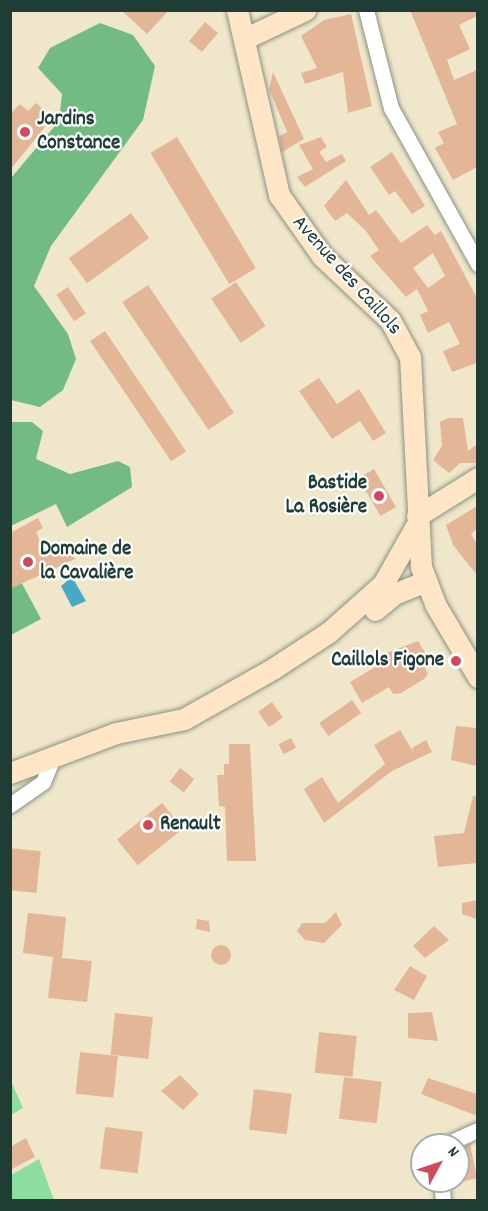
<!DOCTYPE html>
<html>
<head>
<meta charset="utf-8">
<style>
  body { margin:0 }
  #map { position:relative; width:488px; height:1211px; overflow:hidden; background:#f0e7cb; font-family:Dekko,sans-serif }
  div>[style] { position:absolute }
  [style*='--x'] { left:calc(var(--x)*1px); top:calc(var(--y)*1px); width:calc(var(--w)*1px); rotate:calc(var(--a)*1deg) }
  .green>* { inset:0; background:#8ddd9c }
  .forest>* { inset:0; background:#72bc84 }
  .water>* { inset:0; background:#46a9c5 }
  .building>* { inset:0; background:#e3b697; transform-origin:0 0 }
  .round { border-radius:50% }
  .roads { filter:drop-shadow(0 0 2px #889280) drop-shadow(0 0 2px #889280) }
  .street>* { height:15px; margin:-7.5px; padding:0 7.5px; transform-origin:7.5px; border-radius:7.5px; background:#fff }
  .secondary>* { height:21px; margin:-10.5px; padding:0 10.5px; transform-origin:10.5px; border-radius:10.5px; background:#fde5c5 }
  .dots>* { width:16px; height:16px; translate:-50% -50%; box-sizing:border-box; border:3px solid #fff; border-radius:50% }
  span { translate:-50% -50%; white-space:nowrap; text-align:center; line-height:1.15; -webkit-text-stroke:4.5px #fff; paint-order:stroke }
  .poi-label { font-size:21px; color:#1f3d34; font-weight:700 }
  .left { translate:0 -50%; text-align:left }
  .right { translate:-100% -50%; text-align:right }
  .street-label { font-size:21px; color:#1f3d34 }
  .frame { position:absolute; inset:0; border:12px solid #1f3d34; pointer-events:none }
  .north { position:absolute; left:410px; top:1133px; width:60px; height:60px; box-sizing:border-box; background:#fff; border:2px solid #a5b1ae; border-radius:50%; rotate:50deg; font-size:16px; font-weight:700; line-height:24px; text-align:center; color:#1f3d34 }
  .north::after { content:''; display:block; margin:auto; width:21px; height:27px; background:#d1495b; clip-path:polygon(50% 0,100% 100%,50% 72%,0 100%) }
</style>
</head>
<body>
<div id="map">
  <div class="green">
    <div style="clip-path:polygon(10px 1079px,23px 1108px,11px 1115px,10px 1115px)"></div>
    <div style="clip-path:polygon(39px 1159px,54px 1200px,11px 1200px,11px 1175px)"></div>
  </div>
  <div class="forest">
    <div style="clip-path:polygon(100px 23px,133px 35px,155px 66px,143px 120px,51px 246px,34px 286px,68px 334px,76px 359px,63px 390px,40px 407px,11px 400px,11px 178px,59px 121px,62px 94px,38px 68px,50px 48px)"></div>
    <div style="clip-path:polygon(11px 422px,32px 422px,43px 431px,36px 459px,70px 474px,118px 461px,130px 467px,132px 487px,67px 527px,56px 504px,11px 526px)"></div>
    <div style="clip-path:polygon(10px 561px,41px 619px,11px 635px,10px 635px)"></div>
  </div>
  <div class="water">
    <div style="clip-path:polygon(72px 577px,86px 601px,72px 607px,61px 586px)"></div>
  </div>
  <div class="building">
    <div style="clip-path:polygon(121px 10px,169px 10px,147px 34px)"></div>
    <div style="clip-path:polygon(410px 10px,477px 10px,477px 16px,459px 25px,470px 49px,447px 60px,454px 80px,477px 70px,477px 167px,453px 180px,435px 148px,444px 143px,438px 132px,457px 124px)"></div>
    <div style="clip-path:polygon(351px 14px,372px 106px,348px 113px,343px 72px,305px 84px,301px 73px,317px 68px,301px 36px,324px 20px)"></div>
    <div style="left:205px;top:22px;width:17px;height:25px;rotate:40deg"></div>
    <div style="clip-path:polygon(273px 72px,304px 139px,282px 152px,279px 136px,287px 132px,269px 89px)"></div>
    <div style="clip-path:polygon(36px 103px,46px 112px,37px 120px,45px 127px,10px 170px,10px 114px,20px 104px,28px 111px)"></div>
    <div style="left:177px;top:137px;width:153px;height:31px;rotate:59deg"></div>
    <div style="clip-path:polygon(321px 137px,327px 147px,319px 152px,326px 162px,342px 154px,346px 161px,305px 187px,297px 177px,313px 169px,299px 145px)"></div>
    <div style="clip-path:polygon(392px 152px,425px 206px,412px 214px,395px 191px,389px 195px,370px 167px)"></div>
    <div style="clip-path:polygon(evenodd,346px 180px,369px 215px,376px 210px,401px 243px,427px 225px,435px 235px,441px 231px,477px 298px,477px 363px,452px 372px,443px 351px,460px 344px,449px 322px,428px 333px,420px 315px,428px 311px,417px 289px,406px 297px,370px 256px,379px 250px,366px 231px,347px 213px,335px 221px,324px 206px,346px 180px,433px 253px,445px 276px,428px 288px,413px 268px,433px 253px)"></div>
    <div style="left:131px;top:213px;width:31px;height:77px;rotate:54deg"></div>
    <div style="left:236px;top:282px;width:53px;height:30px;rotate:56deg"></div>
    <div style="left:148px;top:285px;width:154px;height:31px;rotate:56deg"></div>
    <div style="left:68px;top:287px;width:32px;height:14px;rotate:56deg"></div>
    <div style="left:105px;top:331px;width:145px;height:18px;rotate:56deg"></div>
    <div style="clip-path:polygon(319px 378px,337px 404px,359px 389px,386px 433px,373px 441px,360px 421px,332px 439px,299px 391px)"></div>
    <div style="clip-path:polygon(449px 418px,463px 418px,468px 451px,477px 444px,477px 463px,460px 463px,449px 473px,433px 460px,442px 446px,440px 422px)"></div>
    <div style="left:374px;top:469px;width:44px;height:18px;rotate:60deg"></div>
    <div style="clip-path:polygon(477px 506px,477px 529px,471px 534px,477px 544px,477px 575px,453px 545px,446px 525px)"></div>
    <div style="clip-path:polygon(38px 518px,43px 528px,36px 532px,45px 552px,69px 547px,75px 559px,10px 589px,10px 533px)"></div>
    <div style="clip-path:polygon(418px 641px,431px 662px,424px 666px,428px 674px,424px 679px,401px 693px,393px 694px,389px 687px,362px 703px,350px 682px,377px 666px,374px 662px,379px 656px)"></div>
    <div style="left:352px;top:700px;width:16px;height:40px;rotate:55deg"></div>
    <div style="left:272px;top:702px;width:19px;height:17px;rotate:55deg"></div>
    <div style="clip-path:polygon(456px 726px,477px 728px,477px 766px,451px 760px)"></div>
    <div style="clip-path:polygon(400px 730px,414px 753px,412px 748px,426px 740px,432px 752px,392px 771px,324px 823px,304px 789px,322px 777px,338px 803px,385px 764px,374px 745px)"></div>
    <div style="left:291px;top:738px;width:11px;height:14px;rotate:63deg"></div>
    <div style="clip-path:polygon(229px 744px,250px 744px,256px 861px,227px 861px,225px 807px,219px 806px,217px 775px,224px 775px,224px 764px,229px 764px)"></div>
    <div style="left:180px;top:768px;width:18px;height:17px;rotate:38deg"></div>
    <div style="clip-path:polygon(473px 796px,477px 796px,477px 863px,438px 867px,434px 836px,464px 833px)"></div>
    <div style="left:162px;top:803px;width:33px;height:58px;rotate:51deg"></div>
    <div style="left:10px;top:848px;width:31px;height:42px;rotate:6deg"></div>
    <div style="clip-path:polygon(477px 900px,477px 919px,462px 914px,462px 903px)"></div>
    <div style="clip-path:polygon(336px 912px,342px 925px,324px 943px,305px 940px,297px 931px,302px 923px,325px 923px)"></div>
    <div style="clip-path:polygon(28px 913px,66px 917px,62px 958px,92px 961px,87px 1002px,48px 998px,53px 957px,61px 958px,23px 953px)"></div>
    <div style="clip-path:polygon(197px 919px,209px 921px,210px 932px,196px 929px)"></div>
    <div style="clip-path:polygon(434px 926px,449px 940px,425px 958px,413px 946px)"></div>
    <div class="round" style="left:211px;top:945px;width:20px;height:20px"></div>
    <div style="clip-path:polygon(410px 966px,427px 976px,414px 1000px,394px 990px)"></div>
    <div style="clip-path:polygon(432px 1012px,438px 1041px,408px 1038px,408px 1013px)"></div>
    <div style="left:115px;top:1013px;width:38px;height:42px;rotate:6deg"></div>
    <div style="left:319px;top:1032px;width:38px;height:41px;rotate:6deg"></div>
    <div style="left:80px;top:1052px;width:38px;height:42px;rotate:6deg"></div>
    <div style="clip-path:polygon(180px 1075px,199px 1094px,183px 1110px,161px 1091px)"></div>
    <div style="left:344px;top:1077px;width:38px;height:42px;rotate:7deg"></div>
    <div style="clip-path:polygon(428px 1078px,477px 1094px,477px 1116px,421px 1094px)"></div>
    <div style="left:254px;top:1089px;width:38px;height:41px;rotate:7deg"></div>
    <div style="left:105px;top:1127px;width:38px;height:42px;rotate:7deg"></div>
    <div style="clip-path:polygon(26px 1138px,35px 1157px,10px 1170px,10px 1147px)"></div>
    <div style="clip-path:polygon(470px 1144px,477px 1178px,462px 1182px,458px 1149px)"></div>
  </div>
  <div class="roads">
    <div class="street">
      <div style="--x:366;--y:10;--w:101;--a:75.7"></div>
      <div style="--x:391;--y:108;--w:179;--a:60.9"></div>
      <div style="--x:10;--y:805;--w:40;--a:-34.9"></div>
      <div style="--x:43;--y:782;--w:29;--a:-68"></div>
      <div style="--x:444;--y:1145;--w:37;--a:-24"></div>
      <div style="--x:441;--y:1181;--w:19;--a:84"></div>
    </div>
    <div class="secondary">
      <div style="--x:237;--y:10;--w:190;--a:77.2"></div>
      <div style="--x:279;--y:195;--w:75;--a:54.8"></div>
      <div style="--x:322;--y:256;--w:93;--a:43.3"></div>
      <div style="--x:390;--y:320;--w:42;--a:61.6"></div>
      <div style="--x:410;--y:357;--w:210;--a:87"></div>
      <div style="--x:421;--y:567;--w:40;--a:69"></div>
      <div style="--x:435;--y:604;--w:85;--a:59.5"></div>
      <div style="--x:244;--y:39;--w:68;--a:-25.4"></div>
      <div style="--x:417;--y:516;--w:72;--a:-31.9"></div>
      <div style="--x:375;--y:610;--w:25;--a:-40"></div>
      <div style="--x:394;--y:594;--w:35;--a:-22"></div>
      <div style="--x:10;--y:773;--w:113;--a:-20.7"></div>
      <div style="--x:116;--y:733;--w:69;--a:-11.6"></div>
      <div style="--x:184;--y:719;--w:103;--a:-29.5"></div>
      <div style="--x:274;--y:668;--w:66;--a:-33.2"></div>
      <div style="--x:329;--y:632;--w:72;--a:-41.6"></div>
      <div style="--x:383;--y:584;--w:67;--a:-60.4"></div>
    </div>
  </div>
  <div class="dots">
    <div style="left:25px;top:132px;background:#d1495b"></div>
    <div style="left:379px;top:496px;background:#d1495b"></div>
    <div style="left:28px;top:562px;background:#d1495b"></div>
    <div style="left:456px;top:661px;background:#d1495b"></div>
    <div style="left:148px;top:825px;background:#d1495b"></div>
  </div>
  <div class="poi-label">
    <span class="left" style="left:37px;top:132px">Jardins<br>Constance</span>
    <span class="right" style="left:367px;top:496px">Bastide<br>La Rosière</span>
    <span class="left" style="left:40px;top:562px">Domaine de<br>la Cavalière</span>
    <span class="right" style="left:444px;top:661px">Caillols Figone</span>
    <span class="left" style="left:160px;top:825px">Renault</span>
  </div>
  <div class="street-label">
    <span style="left:346px;top:276px;rotate:48deg">Avenue des Caillols</span>
  </div>
  <div class="frame"></div>
  <div class="north">N</div>
</div>
</body>
</html>
